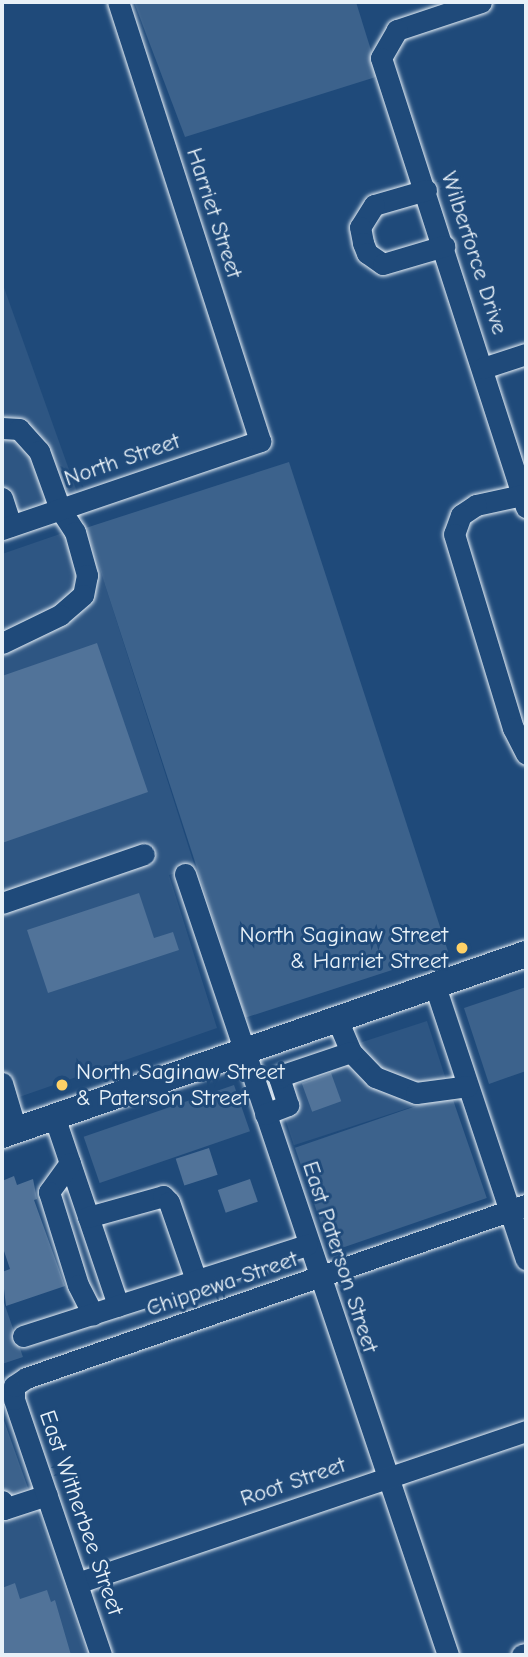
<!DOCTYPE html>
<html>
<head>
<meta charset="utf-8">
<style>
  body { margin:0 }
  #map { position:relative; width:528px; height:1657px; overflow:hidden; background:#1f4a7a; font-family:"Comic Neue",sans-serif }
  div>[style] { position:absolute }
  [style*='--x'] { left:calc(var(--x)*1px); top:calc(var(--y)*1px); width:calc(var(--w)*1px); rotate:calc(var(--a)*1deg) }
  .built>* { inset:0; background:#2e5683; transform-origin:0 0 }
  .green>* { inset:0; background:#3c628c; transform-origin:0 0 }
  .building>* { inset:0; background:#517399; transform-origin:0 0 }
  .roads { filter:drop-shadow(0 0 2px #e8f1f8) drop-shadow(0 0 2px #e8f1f8) }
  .minor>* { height:21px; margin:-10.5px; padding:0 10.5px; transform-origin:10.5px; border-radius:10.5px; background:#1f4a7a }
  .major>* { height:26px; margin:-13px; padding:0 13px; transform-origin:13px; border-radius:13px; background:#1f4a7a }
  .dots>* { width:19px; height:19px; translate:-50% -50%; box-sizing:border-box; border:4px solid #1f4a7a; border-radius:50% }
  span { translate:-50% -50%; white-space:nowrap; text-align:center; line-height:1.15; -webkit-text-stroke:6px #1f4a7a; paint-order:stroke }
  .street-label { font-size:23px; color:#e8f1f8 }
  .poi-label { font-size:23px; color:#e8f1f8 }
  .right { translate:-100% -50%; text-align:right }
  .left { translate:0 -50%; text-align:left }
  .frame { position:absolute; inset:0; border:4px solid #e8f1f8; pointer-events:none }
</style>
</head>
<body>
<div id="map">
  <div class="built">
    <div style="clip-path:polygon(2px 282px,77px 492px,2px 517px)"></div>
    <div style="clip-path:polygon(86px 525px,195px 867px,169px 875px,217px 1028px,2px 1103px,2px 554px)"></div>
    <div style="left:427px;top:1021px;width:77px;height:165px;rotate:72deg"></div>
    <div style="clip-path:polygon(28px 1488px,87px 1655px,2px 1655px,2px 1497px)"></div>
  </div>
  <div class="green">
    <div style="clip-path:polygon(134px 2px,356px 2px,379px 76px,185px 137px)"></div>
    <div style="left:289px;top:462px;width:515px;height:213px;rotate:72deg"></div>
    <div style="clip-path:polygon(526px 987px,526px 1071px,489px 1084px,464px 1008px)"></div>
    <div style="left:234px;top:1085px;width:49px;height:159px;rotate:71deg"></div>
    <div style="left:451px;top:1094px;width:110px;height:165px;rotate:71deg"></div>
    <div style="clip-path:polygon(2px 1297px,23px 1357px,2px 1364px)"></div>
    <div style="clip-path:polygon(2px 1415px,28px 1488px,2px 1497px)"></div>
  </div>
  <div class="building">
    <div style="clip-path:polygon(97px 643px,148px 792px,2px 843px,2px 676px)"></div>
    <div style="clip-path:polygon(139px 893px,154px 938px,173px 932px,179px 950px,48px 993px,27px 930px)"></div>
    <div style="left:331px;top:1073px;width:30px;height:31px;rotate:70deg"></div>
    <div style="left:209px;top:1148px;width:28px;height:35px;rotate:72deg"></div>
    <div style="clip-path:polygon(14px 1176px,17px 1185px,33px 1179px,37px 1199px,34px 1200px,65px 1286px,6px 1306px,2px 1272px,10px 1269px,2px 1245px,2px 1181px)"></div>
    <div style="left:250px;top:1179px;width:24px;height:34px;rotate:71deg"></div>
    <div style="clip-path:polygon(15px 1583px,20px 1599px,47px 1590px,51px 1602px,55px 1600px,71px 1655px,2px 1655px,2px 1588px)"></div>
  </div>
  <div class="roads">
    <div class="minor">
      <div style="--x:481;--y:2;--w:89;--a:161.6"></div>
      <div style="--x:397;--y:30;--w:32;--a:120"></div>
      <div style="--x:381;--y:58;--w:472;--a:72.1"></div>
      <div style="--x:426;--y:190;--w:54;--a:163.9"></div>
      <div style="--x:374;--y:205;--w:26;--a:122"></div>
      <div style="--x:360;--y:227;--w:16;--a:79"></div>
      <div style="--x:363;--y:243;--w:11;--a:68"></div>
      <div style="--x:367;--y:253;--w:19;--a:35"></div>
      <div style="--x:383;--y:264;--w:64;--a:-16.4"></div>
      <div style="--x:483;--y:368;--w:45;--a:-18"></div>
      <div style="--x:2;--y:428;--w:17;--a:3"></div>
      <div style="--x:19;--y:429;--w:30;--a:48"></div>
      <div style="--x:39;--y:451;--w:62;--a:70.1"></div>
      <div style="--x:60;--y:509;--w:27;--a:57"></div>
      <div style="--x:75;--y:532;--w:45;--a:74.4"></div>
      <div style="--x:87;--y:575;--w:20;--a:101"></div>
      <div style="--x:83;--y:595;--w:30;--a:139"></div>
      <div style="--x:60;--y:615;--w:64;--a:154.2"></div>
      <div style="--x:522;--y:495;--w:47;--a:167.7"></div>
      <div style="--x:476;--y:505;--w:18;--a:146"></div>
      <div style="--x:461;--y:515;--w:20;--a:110"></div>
      <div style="--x:454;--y:534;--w:203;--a:73.1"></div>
      <div style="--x:513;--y:728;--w:29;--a:63"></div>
      <div style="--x:2;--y:498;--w:29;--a:72"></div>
      <div style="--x:2;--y:529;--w:273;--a:-18.8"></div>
      <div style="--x:260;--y:441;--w:461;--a:-107.9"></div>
      <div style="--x:185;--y:874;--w:824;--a:71.39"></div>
      <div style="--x:2;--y:903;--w:150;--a:-19"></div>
      <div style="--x:435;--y:986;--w:288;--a:71.6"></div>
      <div style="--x:337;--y:1019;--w:36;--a:67"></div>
      <div style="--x:351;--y:1052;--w:35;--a:46"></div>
      <div style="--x:375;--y:1077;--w:44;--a:21.3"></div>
      <div style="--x:416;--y:1093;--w:52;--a:-7.7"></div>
      <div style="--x:2;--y:1083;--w:49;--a:73.4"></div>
      <div style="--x:265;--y:1114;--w:25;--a:-21"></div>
      <div style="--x:288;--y:1105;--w:28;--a:-108"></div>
      <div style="--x:279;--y:1078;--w:5;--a:-37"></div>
      <div style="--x:283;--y:1075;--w:72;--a:-18.7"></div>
      <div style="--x:54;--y:1116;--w:200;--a:71.3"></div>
      <div style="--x:70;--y:1163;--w:36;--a:126"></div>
      <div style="--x:49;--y:1192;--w:97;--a:72.7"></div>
      <div style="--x:78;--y:1285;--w:33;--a:63"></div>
      <div style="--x:88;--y:1217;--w:78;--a:-15.6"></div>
      <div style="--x:163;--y:1196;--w:8;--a:45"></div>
      <div style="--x:169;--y:1202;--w:83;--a:70.9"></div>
      <div style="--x:23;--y:1336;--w:298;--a:-17.8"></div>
      <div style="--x:2;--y:1501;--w:8;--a:76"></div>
      <div style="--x:4;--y:1509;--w:45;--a:-18"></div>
      <div style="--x:77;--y:1583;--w:474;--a:-18.7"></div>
      <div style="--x:101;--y:1655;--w:270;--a:-108.8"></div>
      <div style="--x:14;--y:1399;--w:13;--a:-90"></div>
      <div style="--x:14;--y:1386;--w:14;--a:-34"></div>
      <div style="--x:26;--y:1378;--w:529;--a:-19.09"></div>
      <div style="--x:522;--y:1655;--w:4;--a:-14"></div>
    </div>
    <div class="major">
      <div style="--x:2;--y:1135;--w:554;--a:-19.06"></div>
    </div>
  </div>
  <div class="dots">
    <div style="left:462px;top:948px;background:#ffd166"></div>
    <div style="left:62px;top:1085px;background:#ffd166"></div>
  </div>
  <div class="street-label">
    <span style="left:214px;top:213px;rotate:72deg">Harriet Street</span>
    <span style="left:474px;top:253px;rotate:72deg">Wilberforce Drive</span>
    <span style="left:122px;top:460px;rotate:-19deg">North Street</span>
    <span style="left:340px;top:1257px;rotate:72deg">East Paterson Street</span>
    <span style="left:222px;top:1284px;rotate:-19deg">Chippewa Street</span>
    <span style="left:293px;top:1482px;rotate:-19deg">Root Street</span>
    <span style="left:81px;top:1513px;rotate:71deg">East Witherbee Street</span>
  </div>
  <div class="poi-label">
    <span class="right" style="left:448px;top:948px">North Saginaw Street<br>&amp; Harriet Street</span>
    <span class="left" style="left:76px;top:1085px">North Saginaw Street<br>&amp; Paterson Street</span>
  </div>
  <div class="frame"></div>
</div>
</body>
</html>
